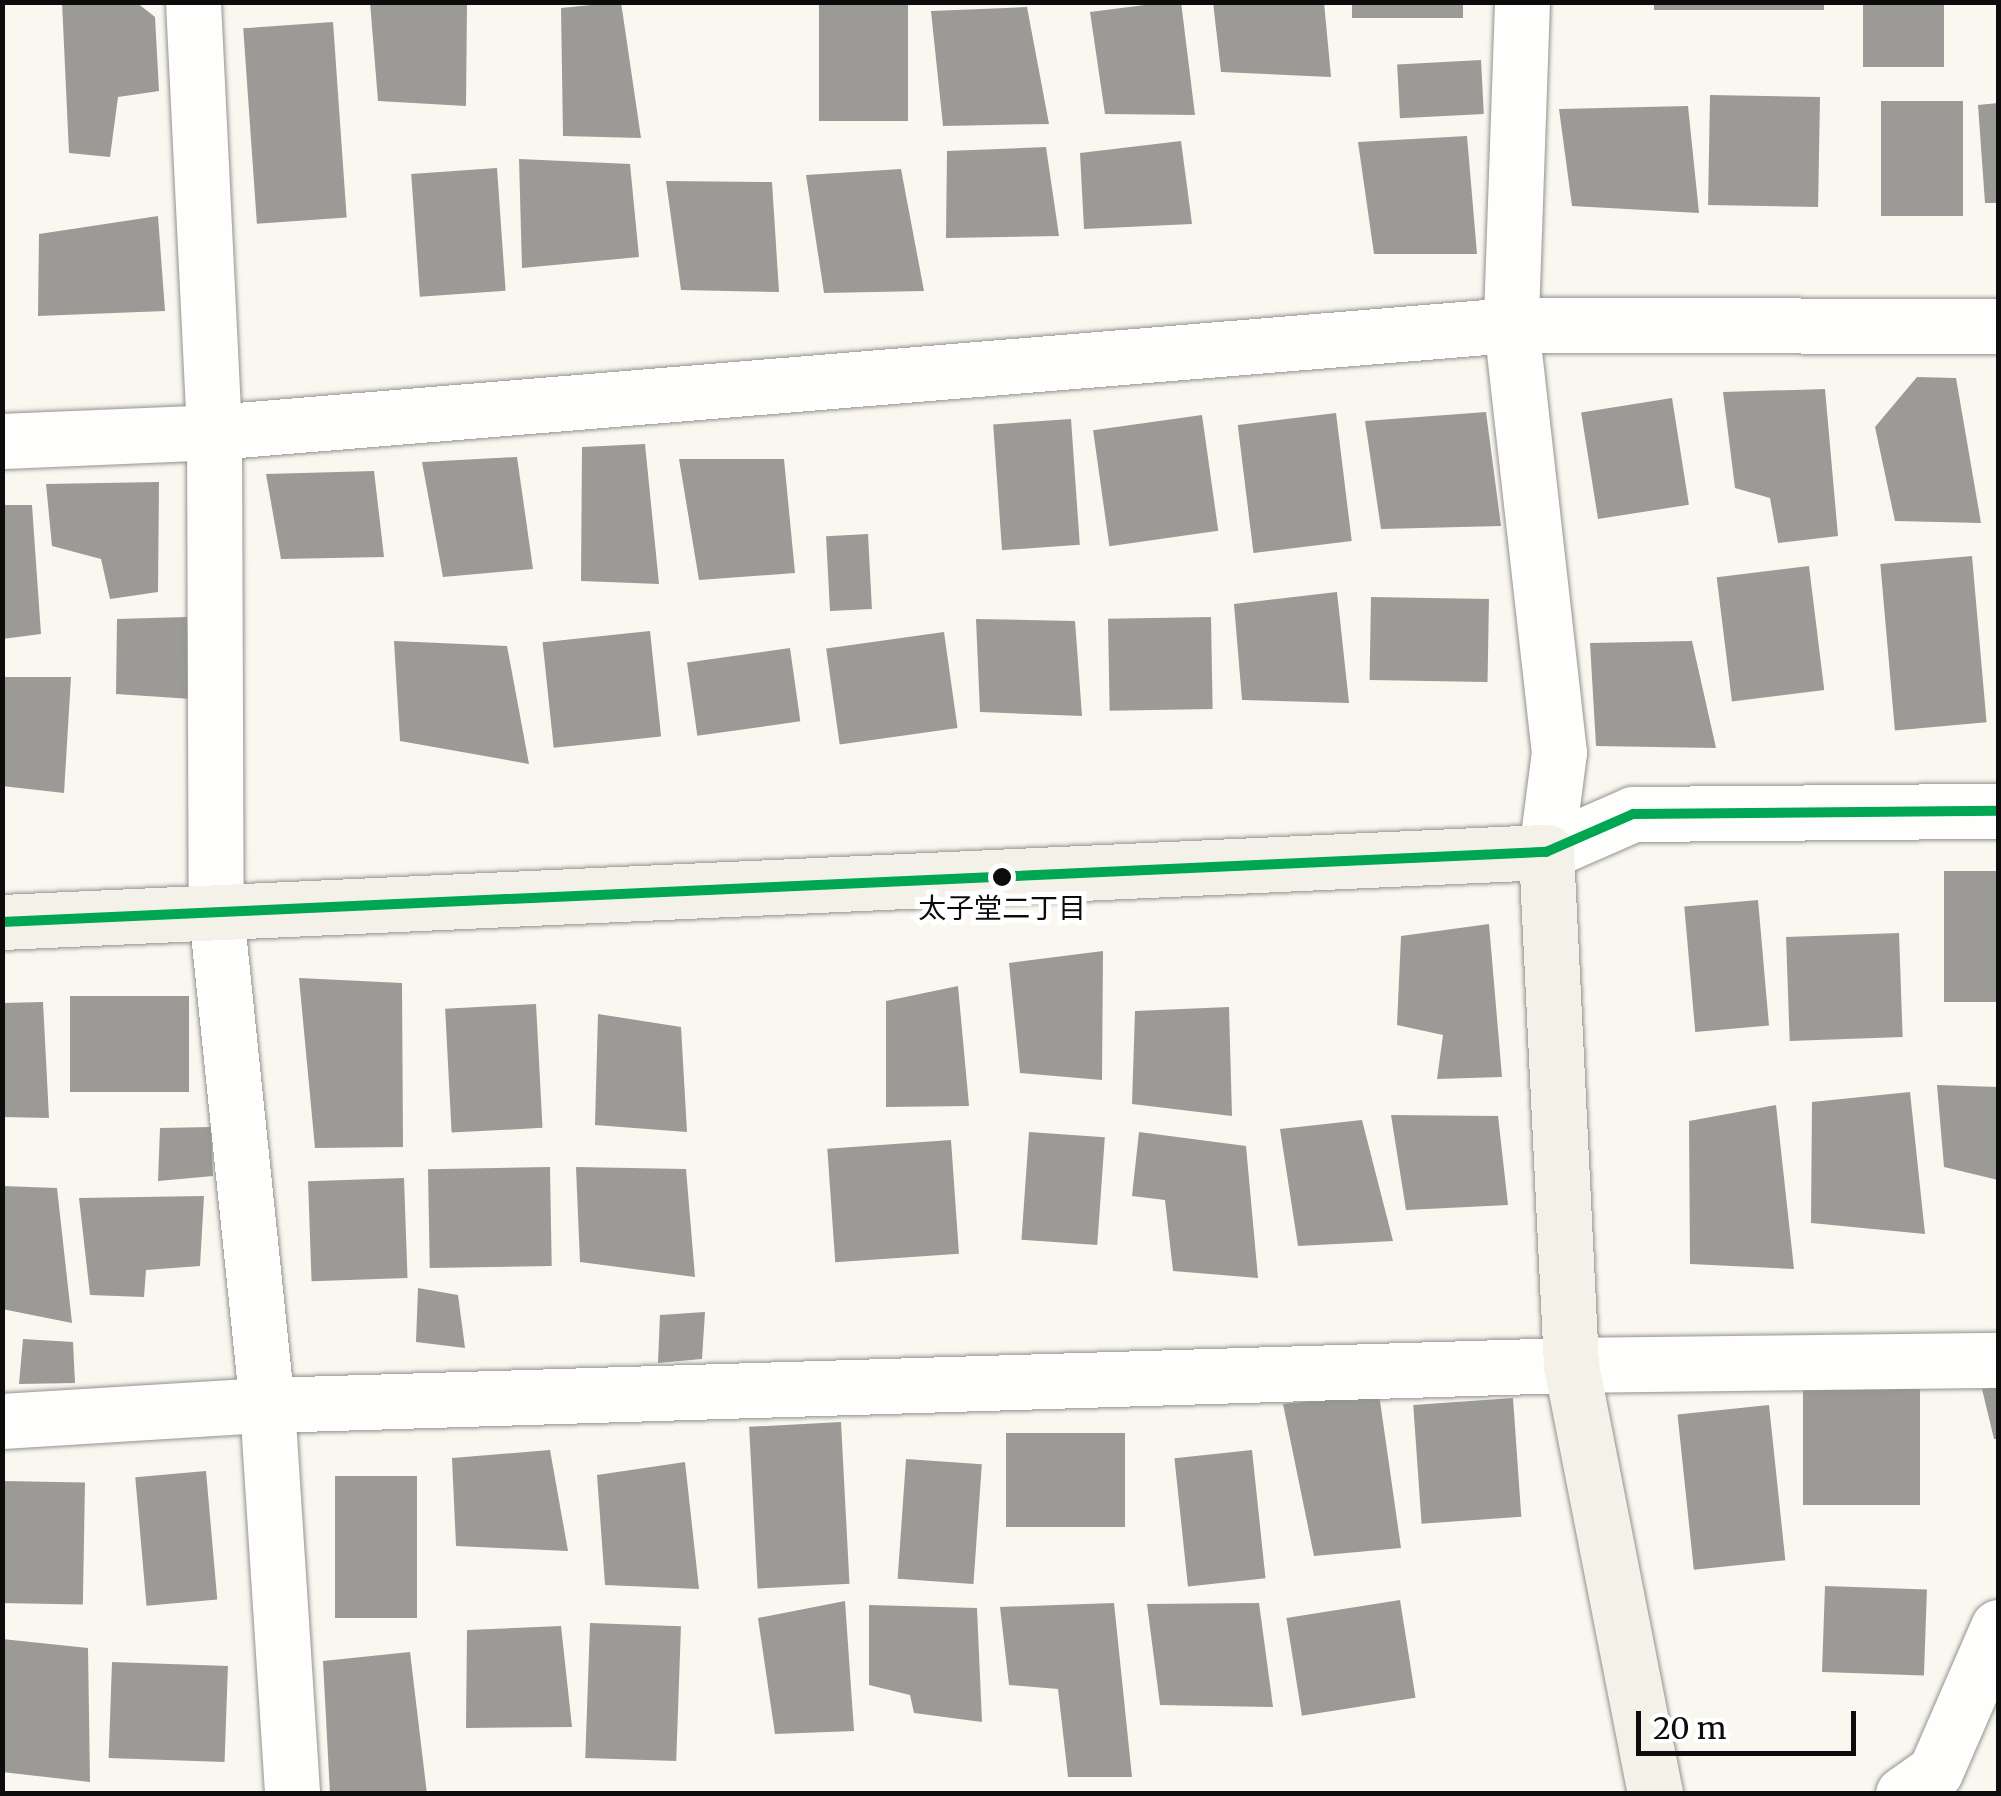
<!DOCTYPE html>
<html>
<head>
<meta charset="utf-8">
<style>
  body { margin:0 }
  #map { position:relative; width:2001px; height:1796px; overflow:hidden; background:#faf7f0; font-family:Merriweather,"Noto Sans JP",serif }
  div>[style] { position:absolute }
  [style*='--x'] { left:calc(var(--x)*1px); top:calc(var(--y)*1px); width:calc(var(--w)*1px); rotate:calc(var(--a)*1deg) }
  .building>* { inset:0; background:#9c9a96; transform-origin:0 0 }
  .roads { filter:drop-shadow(0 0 2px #93928f) drop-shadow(0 0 2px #93928f) }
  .street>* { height:55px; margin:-27.5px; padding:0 27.5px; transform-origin:27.5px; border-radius:27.5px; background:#fefefd }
  .secondary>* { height:55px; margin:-27.5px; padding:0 27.5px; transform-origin:27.5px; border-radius:27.5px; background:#f4f2e8 }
  .bus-1>* { height:10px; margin:-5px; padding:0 5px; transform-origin:5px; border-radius:5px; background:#00a651 }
  .dots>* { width:28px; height:28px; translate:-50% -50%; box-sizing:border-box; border:5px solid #fff; border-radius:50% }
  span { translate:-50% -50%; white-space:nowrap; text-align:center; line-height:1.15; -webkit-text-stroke:10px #fff; paint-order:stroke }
  .bus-label { font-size:28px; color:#0c0c0c }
  .frame { position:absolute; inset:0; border:5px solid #0c0c0c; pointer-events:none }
  .scale { position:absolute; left:1636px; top:1711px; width:220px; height:45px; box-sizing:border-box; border:5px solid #0c0c0c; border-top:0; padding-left:12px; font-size:30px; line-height:35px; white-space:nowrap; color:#0c0c0c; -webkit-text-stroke:8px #fff; paint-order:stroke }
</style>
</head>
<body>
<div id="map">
  <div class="building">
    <div style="clip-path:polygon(62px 2px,136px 2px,155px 17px,159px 91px,118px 97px,110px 157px,69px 153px)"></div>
    <div style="clip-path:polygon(370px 2px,467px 2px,466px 106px,378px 101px)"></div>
    <div style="clip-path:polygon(621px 2px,641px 138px,563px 136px,561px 8px)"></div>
    <div style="left:819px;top:2px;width:89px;height:119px"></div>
    <div style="clip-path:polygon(1168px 2px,1181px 2px,1195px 115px,1105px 114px,1090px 12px)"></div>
    <div style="clip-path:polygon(1213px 2px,1324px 2px,1331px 77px,1221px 72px)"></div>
    <div style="left:1352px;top:2px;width:111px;height:16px"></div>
    <div style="left:1654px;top:2px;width:170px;height:8px"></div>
    <div style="left:1863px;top:2px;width:81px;height:65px"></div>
    <div style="clip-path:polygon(1027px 7px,1049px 124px,943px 126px,931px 11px)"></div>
    <div style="left:333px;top:22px;width:196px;height:90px;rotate:86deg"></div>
    <div style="left:1481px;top:60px;width:54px;height:84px;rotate:87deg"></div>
    <div style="left:1710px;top:95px;width:110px;height:110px;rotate:1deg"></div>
    <div style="left:1963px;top:101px;width:115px;height:82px;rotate:90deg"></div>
    <div style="clip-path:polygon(1998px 103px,1998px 203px,1985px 203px,1978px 105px)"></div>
    <div style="clip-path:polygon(1688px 106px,1699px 213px,1572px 206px,1559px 109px)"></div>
    <div style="clip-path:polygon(1467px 136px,1477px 254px,1374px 254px,1358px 142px)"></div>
    <div style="clip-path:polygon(1181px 141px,1192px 224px,1084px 229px,1080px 153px)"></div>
    <div style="clip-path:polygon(1046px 147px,1059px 236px,946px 238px,947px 151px)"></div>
    <div style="clip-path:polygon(519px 159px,630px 164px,639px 257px,522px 268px)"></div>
    <div style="left:497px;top:168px;width:123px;height:86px;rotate:86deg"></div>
    <div style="clip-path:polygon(901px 169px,924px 291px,824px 293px,806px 175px)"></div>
    <div style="clip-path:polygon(666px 181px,772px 182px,779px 292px,681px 290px)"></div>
    <div style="clip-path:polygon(158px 216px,165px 311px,38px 316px,39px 234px)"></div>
    <div style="clip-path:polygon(1917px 377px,1956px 378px,1981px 523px,1895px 521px,1875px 427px)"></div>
    <div style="clip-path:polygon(1825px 389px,1838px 536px,1778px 543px,1770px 498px,1735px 488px,1723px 392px)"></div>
    <div style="left:1672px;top:398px;width:108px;height:92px;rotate:81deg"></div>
    <div style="clip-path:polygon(1486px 412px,1501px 526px,1381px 529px,1365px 421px)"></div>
    <div style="left:1336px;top:413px;width:129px;height:99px;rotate:83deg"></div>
    <div style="left:1202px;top:415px;width:117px;height:110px;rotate:82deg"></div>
    <div style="left:1071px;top:419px;width:126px;height:78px;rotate:86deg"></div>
    <div style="clip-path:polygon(645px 444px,659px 584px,581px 581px,582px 447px)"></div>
    <div style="clip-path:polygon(517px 457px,533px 569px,443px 577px,422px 462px)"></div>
    <div style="clip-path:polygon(679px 459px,784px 459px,795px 573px,699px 580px)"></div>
    <div style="clip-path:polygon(374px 471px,384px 557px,281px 559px,266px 474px)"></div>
    <div style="clip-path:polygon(159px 482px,158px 592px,110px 599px,101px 559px,52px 546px,46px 484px)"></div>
    <div style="clip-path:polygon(2px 505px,32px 505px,41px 634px,2px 639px)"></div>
    <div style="left:868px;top:534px;width:75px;height:42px;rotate:87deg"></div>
    <div style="left:1972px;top:556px;width:167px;height:92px;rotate:85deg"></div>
    <div style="left:1809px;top:566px;width:125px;height:93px;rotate:83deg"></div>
    <div style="clip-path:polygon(1337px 592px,1349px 703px,1242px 700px,1234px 604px)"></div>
    <div style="left:1371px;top:597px;width:118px;height:83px;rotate:1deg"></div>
    <div style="clip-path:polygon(187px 617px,192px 699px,116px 694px,117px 619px)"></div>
    <div style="left:1211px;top:617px;width:92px;height:103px;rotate:89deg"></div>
    <div style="clip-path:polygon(976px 619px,1075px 621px,1082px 716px,980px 712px)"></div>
    <div style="left:650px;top:631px;width:106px;height:108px;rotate:84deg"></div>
    <div style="left:944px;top:632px;width:97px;height:119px;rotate:82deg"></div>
    <div style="clip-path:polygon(394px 641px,507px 646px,529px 764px,400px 741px)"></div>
    <div style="clip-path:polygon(1692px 641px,1716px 748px,1596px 746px,1590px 643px)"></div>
    <div style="left:790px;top:648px;width:74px;height:104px;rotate:82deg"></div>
    <div style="clip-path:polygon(2px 677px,71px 677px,64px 793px,2px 786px)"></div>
    <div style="left:1998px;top:871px;width:131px;height:54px;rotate:90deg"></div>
    <div style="left:1758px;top:900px;width:126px;height:74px;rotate:85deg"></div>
    <div style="clip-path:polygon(1489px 924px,1502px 1077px,1437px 1079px,1443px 1035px,1397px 1025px,1401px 936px)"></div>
    <div style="left:1899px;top:933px;width:104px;height:113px;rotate:88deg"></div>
    <div style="clip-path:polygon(1103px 951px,1102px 1080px,1020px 1073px,1009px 963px)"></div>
    <div style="clip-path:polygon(299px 978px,402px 983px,403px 1147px,315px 1148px)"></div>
    <div style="clip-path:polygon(958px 986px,969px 1106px,886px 1107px,886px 1001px)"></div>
    <div style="left:70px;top:996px;width:119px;height:96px"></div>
    <div style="clip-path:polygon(43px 1002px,49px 1118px,2px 1117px,2px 1003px)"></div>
    <div style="left:536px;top:1004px;width:124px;height:91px;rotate:87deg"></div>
    <div style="clip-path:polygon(1229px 1007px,1232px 1116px,1132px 1104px,1135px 1011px)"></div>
    <div style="clip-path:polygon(598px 1014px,681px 1027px,687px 1132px,595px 1125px)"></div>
    <div style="clip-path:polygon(1937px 1085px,1998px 1087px,1998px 1180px,1944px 1167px)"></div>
    <div style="clip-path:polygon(1910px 1092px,1925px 1234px,1811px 1223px,1812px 1102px)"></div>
    <div style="clip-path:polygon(1776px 1105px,1794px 1269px,1690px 1264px,1689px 1121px)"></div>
    <div style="clip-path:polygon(1391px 1115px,1498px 1116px,1508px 1205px,1406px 1210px)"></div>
    <div style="clip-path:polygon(1362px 1120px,1393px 1241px,1298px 1246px,1280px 1129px)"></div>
    <div style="clip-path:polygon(211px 1127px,213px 1176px,158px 1181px,160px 1128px)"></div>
    <div style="left:1029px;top:1132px;width:76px;height:108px;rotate:4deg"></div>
    <div style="clip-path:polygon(1139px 1132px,1246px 1146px,1258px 1278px,1173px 1271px,1165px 1200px,1132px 1196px)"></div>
    <div style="left:951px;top:1140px;width:114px;height:124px;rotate:86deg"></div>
    <div style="left:550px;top:1167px;width:99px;height:122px;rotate:89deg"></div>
    <div style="clip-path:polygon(576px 1167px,686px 1169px,695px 1277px,580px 1262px)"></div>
    <div style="left:404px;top:1178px;width:100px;height:96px;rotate:88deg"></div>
    <div style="clip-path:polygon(2px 1186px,57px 1188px,72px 1323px,2px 1309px)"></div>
    <div style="clip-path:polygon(204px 1196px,200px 1266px,146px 1270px,144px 1297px,90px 1295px,79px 1198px)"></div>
    <div style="clip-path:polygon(418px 1288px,458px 1295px,465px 1348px,416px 1342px)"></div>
    <div style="clip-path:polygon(705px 1312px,702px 1359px,658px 1363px,660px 1315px)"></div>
    <div style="clip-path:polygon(23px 1339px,73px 1342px,75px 1383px,19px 1384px)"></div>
    <div style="clip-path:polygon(1998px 1387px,1998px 1439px,1994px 1439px,1982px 1389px)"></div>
    <div style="left:1803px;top:1389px;width:117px;height:116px"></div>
    <div style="clip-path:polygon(1379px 1394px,1401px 1548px,1314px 1556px,1283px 1404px)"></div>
    <div style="left:1513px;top:1398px;width:119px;height:100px;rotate:86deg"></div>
    <div style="left:1769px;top:1405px;width:156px;height:92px;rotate:84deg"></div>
    <div style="left:841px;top:1422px;width:162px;height:92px;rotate:87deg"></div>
    <div style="left:1006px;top:1433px;width:119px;height:94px"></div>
    <div style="clip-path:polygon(550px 1450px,568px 1551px,456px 1546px,452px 1458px)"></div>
    <div style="left:1252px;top:1450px;width:129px;height:78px;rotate:84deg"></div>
    <div style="left:906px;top:1459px;width:76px;height:120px;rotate:4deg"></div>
    <div style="clip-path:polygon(685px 1462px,699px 1589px,605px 1585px,597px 1475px)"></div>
    <div style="left:206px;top:1471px;width:129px;height:71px;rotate:85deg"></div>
    <div style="left:335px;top:1476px;width:82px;height:142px"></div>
    <div style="left:2px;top:1481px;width:83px;height:122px;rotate:1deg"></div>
    <div style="left:1825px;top:1586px;width:102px;height:86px;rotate:2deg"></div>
    <div style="left:1400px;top:1600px;width:99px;height:115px;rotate:81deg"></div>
    <div style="clip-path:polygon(845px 1601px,854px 1731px,775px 1734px,758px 1618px)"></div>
    <div style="clip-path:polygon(1114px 1603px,1132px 1777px,1068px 1777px,1058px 1689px,1009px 1685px,1000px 1607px)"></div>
    <div style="clip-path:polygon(1259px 1603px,1273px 1707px,1160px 1705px,1147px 1604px)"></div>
    <div style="clip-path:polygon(869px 1605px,977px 1608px,982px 1722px,914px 1713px,910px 1695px,869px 1685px)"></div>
    <div style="left:590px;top:1623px;width:91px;height:135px;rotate:2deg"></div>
    <div style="clip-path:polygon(561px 1626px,572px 1727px,466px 1728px,467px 1630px)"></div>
    <div style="clip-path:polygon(2px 1639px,88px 1648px,90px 1782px,2px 1772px)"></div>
    <div style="clip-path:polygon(410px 1652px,427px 1794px,330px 1794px,323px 1661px)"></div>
    <div style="left:112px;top:1662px;width:116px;height:96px;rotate:2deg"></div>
  </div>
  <div class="roads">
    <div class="street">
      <div style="--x:193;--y:2;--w:431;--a:87.2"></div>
      <div style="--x:214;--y:432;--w:481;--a:89.8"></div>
      <div style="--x:216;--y:913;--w:495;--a:84.1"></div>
      <div style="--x:267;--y:1405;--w:390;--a:86.3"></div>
      <div style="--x:1522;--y:2;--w:323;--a:92"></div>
      <div style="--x:1511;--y:325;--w:430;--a:83.6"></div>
      <div style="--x:1559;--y:752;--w:101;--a:97.4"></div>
      <div style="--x:2;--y:441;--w:212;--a:-2.4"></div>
      <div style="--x:214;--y:432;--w:1301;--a:-4.72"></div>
      <div style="--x:1511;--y:325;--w:487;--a:0.1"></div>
      <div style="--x:1546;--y:852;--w:95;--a:-23.6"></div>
      <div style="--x:1633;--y:814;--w:365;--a:-0.5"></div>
      <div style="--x:2;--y:1421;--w:265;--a:-3.5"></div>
      <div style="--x:267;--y:1405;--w:1305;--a:-1.76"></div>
      <div style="--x:1571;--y:1365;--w:427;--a:-0.7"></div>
      <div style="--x:1903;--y:1794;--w:39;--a:-35"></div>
      <div style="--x:1935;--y:1772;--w:158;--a:-66.5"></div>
    </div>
    <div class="secondary">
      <div style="--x:2;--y:922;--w:1546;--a:-2.6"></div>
      <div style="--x:1546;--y:852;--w:514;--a:87.21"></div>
      <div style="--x:1571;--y:1365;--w:437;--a:78.9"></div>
    </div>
  </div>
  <div class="bus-1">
    <div style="--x:2;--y:922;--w:1546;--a:-2.6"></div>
    <div style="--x:1546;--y:852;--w:95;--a:-23.6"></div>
    <div style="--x:1633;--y:814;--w:365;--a:-0.5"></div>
  </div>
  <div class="dots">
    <div style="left:1002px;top:877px;background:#0c0c0c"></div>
  </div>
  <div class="bus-label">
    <span style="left:1002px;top:908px">太子堂二丁目</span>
  </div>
  <div class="frame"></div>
  <div class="scale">20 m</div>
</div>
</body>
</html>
